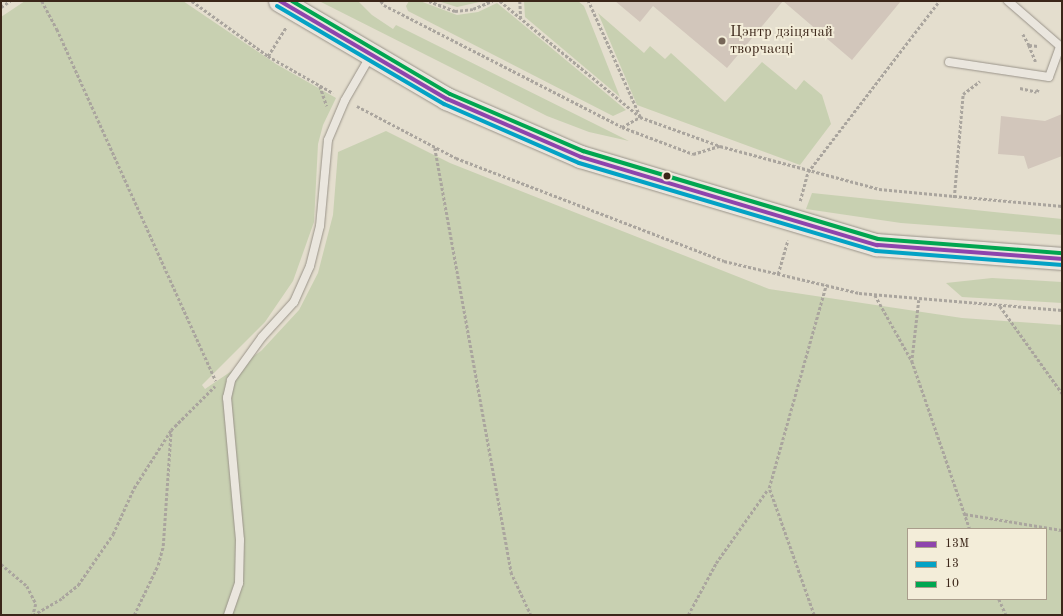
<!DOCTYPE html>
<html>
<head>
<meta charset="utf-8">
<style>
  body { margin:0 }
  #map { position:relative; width:1063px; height:616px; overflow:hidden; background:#e4dece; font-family:"Old Standard TT",serif }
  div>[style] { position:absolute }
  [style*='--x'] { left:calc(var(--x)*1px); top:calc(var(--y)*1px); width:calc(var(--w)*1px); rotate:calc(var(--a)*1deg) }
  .green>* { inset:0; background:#c8d0b1 }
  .building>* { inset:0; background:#d2c6bb }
  .path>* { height:2.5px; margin-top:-1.25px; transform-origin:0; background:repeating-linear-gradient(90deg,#aaa59e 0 3px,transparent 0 5px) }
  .roads { filter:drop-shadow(0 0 1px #999389) drop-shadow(0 0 1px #999389) }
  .service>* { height:8px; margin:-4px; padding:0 4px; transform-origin:4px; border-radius:4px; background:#eae6de }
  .secondary>* { height:22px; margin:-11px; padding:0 11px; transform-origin:11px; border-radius:11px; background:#eae6de }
  .bus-1>* { height:4px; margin:-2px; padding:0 2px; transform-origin:2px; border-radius:2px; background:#8e44ad }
  .bus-2>* { height:4px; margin:-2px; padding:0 2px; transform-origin:2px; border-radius:2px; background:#03a2c5 }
  .bus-3>* { height:4px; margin:-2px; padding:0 2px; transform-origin:2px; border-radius:2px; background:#00a651 }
  .dots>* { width:11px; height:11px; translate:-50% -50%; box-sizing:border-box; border:2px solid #f3edd9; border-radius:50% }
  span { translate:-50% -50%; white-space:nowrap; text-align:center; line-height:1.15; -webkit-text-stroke:4px #f3edd9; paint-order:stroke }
  .poi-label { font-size:15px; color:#3b2619 }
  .left { translate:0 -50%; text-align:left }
  .frame { position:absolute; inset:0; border:2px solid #3b2619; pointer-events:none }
  .legend { position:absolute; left:907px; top:528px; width:140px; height:72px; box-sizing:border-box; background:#f3edd9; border:1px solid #a99d8c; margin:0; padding:5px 7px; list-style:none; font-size:12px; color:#3b2619 }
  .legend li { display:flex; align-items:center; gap:8px; height:20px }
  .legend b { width:20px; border:1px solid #a99d8c }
</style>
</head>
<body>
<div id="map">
  <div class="green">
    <div style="clip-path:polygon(evenodd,25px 1px,183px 1px,276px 64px,336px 98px,323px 125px,318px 144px,314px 222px,293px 281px,265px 322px,202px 385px,205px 389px,261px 351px,299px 310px,318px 273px,333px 215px,338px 152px,386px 131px,450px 163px,769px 289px,962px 318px,1062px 325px,1062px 615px,1px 615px,1px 17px,25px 1px,908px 529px,1046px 529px,1046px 599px,908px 599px,908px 529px)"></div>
    <div style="clip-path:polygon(319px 1px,358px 1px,372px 15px,393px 29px,396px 25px,629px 141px,589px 132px,547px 116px)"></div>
    <div style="clip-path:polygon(409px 1px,420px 1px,457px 15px,478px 12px,497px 3px,626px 110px,613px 116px,408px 11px,406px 6px)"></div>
    <div style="clip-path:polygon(438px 1px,484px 1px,457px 7px)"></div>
    <div style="clip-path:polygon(524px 1px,578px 1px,584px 6px,620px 97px,525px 17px)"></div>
    <div style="clip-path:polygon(598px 13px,644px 53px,650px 46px,665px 59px,671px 53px,725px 102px,762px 62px,796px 90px,804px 80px,822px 95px,831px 124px,800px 165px,637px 105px)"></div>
    <div style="clip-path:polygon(812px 193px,1062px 219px,1062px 235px,901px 223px,806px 209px)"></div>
    <div style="clip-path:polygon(992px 278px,1062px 282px,1062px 303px,962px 297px,946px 283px)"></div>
  </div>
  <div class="building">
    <div style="clip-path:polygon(615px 1px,901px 1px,852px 60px,783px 1px,727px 68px,653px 6px,640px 22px)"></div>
    <div style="clip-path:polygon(1062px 114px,1062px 156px,1028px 169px,1024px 156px,998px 154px,1001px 116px,1045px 121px)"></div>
  </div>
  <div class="path">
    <div style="--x:42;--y:1;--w:32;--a:62"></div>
    <div style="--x:57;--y:29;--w:386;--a:65.7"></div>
    <div style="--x:192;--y:1;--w:94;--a:35.9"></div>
    <div style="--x:268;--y:56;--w:75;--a:29.6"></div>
    <div style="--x:381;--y:1;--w:5;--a:53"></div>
    <div style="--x:384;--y:5;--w:267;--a:27.1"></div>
    <div style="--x:622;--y:127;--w:21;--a:-29"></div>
    <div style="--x:640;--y:117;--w:85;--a:19.9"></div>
    <div style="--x:720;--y:146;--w:165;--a:15.1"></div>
    <div style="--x:879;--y:189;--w:184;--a:5.3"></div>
    <div style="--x:429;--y:1;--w:28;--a:21"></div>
    <div style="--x:455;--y:11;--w:18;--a:-6"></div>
    <div style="--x:473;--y:9;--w:21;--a:-23"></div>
    <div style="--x:500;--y:1;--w:182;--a:39.6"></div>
    <div style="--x:640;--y:117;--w:127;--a:-114.1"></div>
    <div style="--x:520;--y:1;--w:19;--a:87"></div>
    <div style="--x:1;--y:7;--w:11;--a:-34"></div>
    <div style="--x:1023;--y:34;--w:13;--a:61"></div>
    <div style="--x:1029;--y:45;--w:9;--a:6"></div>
    <div style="--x:1029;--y:45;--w:18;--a:68"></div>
    <div style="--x:268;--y:56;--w:34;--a:-58"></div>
    <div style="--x:320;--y:86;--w:21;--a:71"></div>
    <div style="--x:1020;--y:88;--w:17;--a:13"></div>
    <div style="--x:1037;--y:92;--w:3;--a:-72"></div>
    <div style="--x:357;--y:106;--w:112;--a:27.7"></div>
    <div style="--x:456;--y:158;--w:287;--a:21"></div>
    <div style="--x:724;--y:261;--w:139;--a:13.3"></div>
    <div style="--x:859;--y:293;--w:204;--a:4.8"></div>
    <div style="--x:622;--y:127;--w:76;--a:20.8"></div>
    <div style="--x:693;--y:154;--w:28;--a:-17"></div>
    <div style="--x:435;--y:148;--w:431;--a:79.8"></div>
    <div style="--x:511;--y:572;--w:47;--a:65.1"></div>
    <div style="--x:954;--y:198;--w:104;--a:-85.1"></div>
    <div style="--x:963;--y:94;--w:21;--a:-37"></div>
    <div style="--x:800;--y:201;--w:30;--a:-75"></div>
    <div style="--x:808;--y:172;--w:215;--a:-52.5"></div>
    <div style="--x:778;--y:274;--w:35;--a:-74"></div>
    <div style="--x:875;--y:295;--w:76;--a:60.7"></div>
    <div style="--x:919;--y:300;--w:61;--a:96.5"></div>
    <div style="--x:912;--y:361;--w:178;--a:71"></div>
    <div style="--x:1000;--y:306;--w:107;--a:54.5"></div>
    <div style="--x:965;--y:514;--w:98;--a:9.4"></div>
    <div style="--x:1;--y:564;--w:34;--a:40"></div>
    <div style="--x:27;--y:586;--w:20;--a:63"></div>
    <div style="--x:36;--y:604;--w:11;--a:105"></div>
    <div style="--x:999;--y:599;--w:17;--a:66"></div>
    <div style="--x:33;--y:615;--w:34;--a:-30"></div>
    <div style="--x:62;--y:598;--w:21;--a:-39"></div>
    <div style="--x:78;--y:585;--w:62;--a:-55.5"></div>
    <div style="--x:113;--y:534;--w:51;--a:-65.5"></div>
    <div style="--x:134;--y:488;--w:69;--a:-57.5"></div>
    <div style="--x:171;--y:430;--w:62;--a:-45"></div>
    <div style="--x:134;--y:615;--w:55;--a:-64.4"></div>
    <div style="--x:158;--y:565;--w:20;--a:-75"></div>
    <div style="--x:163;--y:546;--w:116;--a:-86.1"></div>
    <div style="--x:688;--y:615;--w:59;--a:-61.7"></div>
    <div style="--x:716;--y:563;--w:90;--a:-54.9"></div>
    <div style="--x:814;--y:615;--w:135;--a:-109.5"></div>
    <div style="--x:769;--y:488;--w:211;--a:-74.3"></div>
  </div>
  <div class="roads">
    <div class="service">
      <div style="--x:949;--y:62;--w:101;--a:8.5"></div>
      <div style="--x:1049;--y:77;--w:33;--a:-70"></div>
      <div style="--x:1060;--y:46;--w:69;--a:-139.1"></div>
      <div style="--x:228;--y:615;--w:34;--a:-71"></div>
      <div style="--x:239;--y:583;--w:43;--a:-88.7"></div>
      <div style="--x:240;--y:540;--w:143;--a:-95.2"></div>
      <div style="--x:227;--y:398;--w:18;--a:-77"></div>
      <div style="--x:231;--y:380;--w:53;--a:-54.2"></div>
      <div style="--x:262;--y:337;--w:47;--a:-47.6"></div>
      <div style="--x:294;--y:302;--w:39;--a:-66"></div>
      <div style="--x:310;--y:266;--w:41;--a:-76"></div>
      <div style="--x:320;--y:226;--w:86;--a:-84.7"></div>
      <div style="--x:328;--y:140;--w:43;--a:-67"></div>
      <div style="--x:345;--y:100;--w:52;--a:-60"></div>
    </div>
    <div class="secondary">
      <div style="--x:280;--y:1;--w:194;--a:30.4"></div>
      <div style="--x:447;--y:99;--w:146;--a:23.4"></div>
      <div style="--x:581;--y:157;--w:309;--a:16.6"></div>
      <div style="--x:877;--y:245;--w:186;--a:4.3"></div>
    </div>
  </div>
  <div class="bus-1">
    <div style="--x:280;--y:1;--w:194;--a:30.4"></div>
    <div style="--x:447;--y:99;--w:146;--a:23.4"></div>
    <div style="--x:581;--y:157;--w:309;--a:16.6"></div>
    <div style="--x:877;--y:245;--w:186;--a:4.3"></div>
  </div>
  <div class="bus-2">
    <div style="--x:277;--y:6;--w:194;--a:30.4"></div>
    <div style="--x:444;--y:104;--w:147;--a:23.6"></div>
    <div style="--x:579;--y:163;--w:310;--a:16.5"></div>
    <div style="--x:876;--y:251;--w:187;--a:4.3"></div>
  </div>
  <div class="bus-3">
    <div style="--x:292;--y:1;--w:183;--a:30.5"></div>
    <div style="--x:450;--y:94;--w:145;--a:23.2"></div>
    <div style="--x:583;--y:151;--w:308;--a:16.6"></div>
    <div style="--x:878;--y:239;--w:185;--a:4.4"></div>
  </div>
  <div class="dots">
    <div style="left:722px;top:41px;background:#766658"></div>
    <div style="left:667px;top:176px;background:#3b2619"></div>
  </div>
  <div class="poi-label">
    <span class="left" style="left:730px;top:41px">Цэнтр дзіцячай<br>творчасці</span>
  </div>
  <div class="frame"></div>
  <ul class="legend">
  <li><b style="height:5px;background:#8e44ad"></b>13М</li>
  <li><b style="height:5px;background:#03a2c5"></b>13</li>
  <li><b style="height:5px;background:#00a651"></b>10</li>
  </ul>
</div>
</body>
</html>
